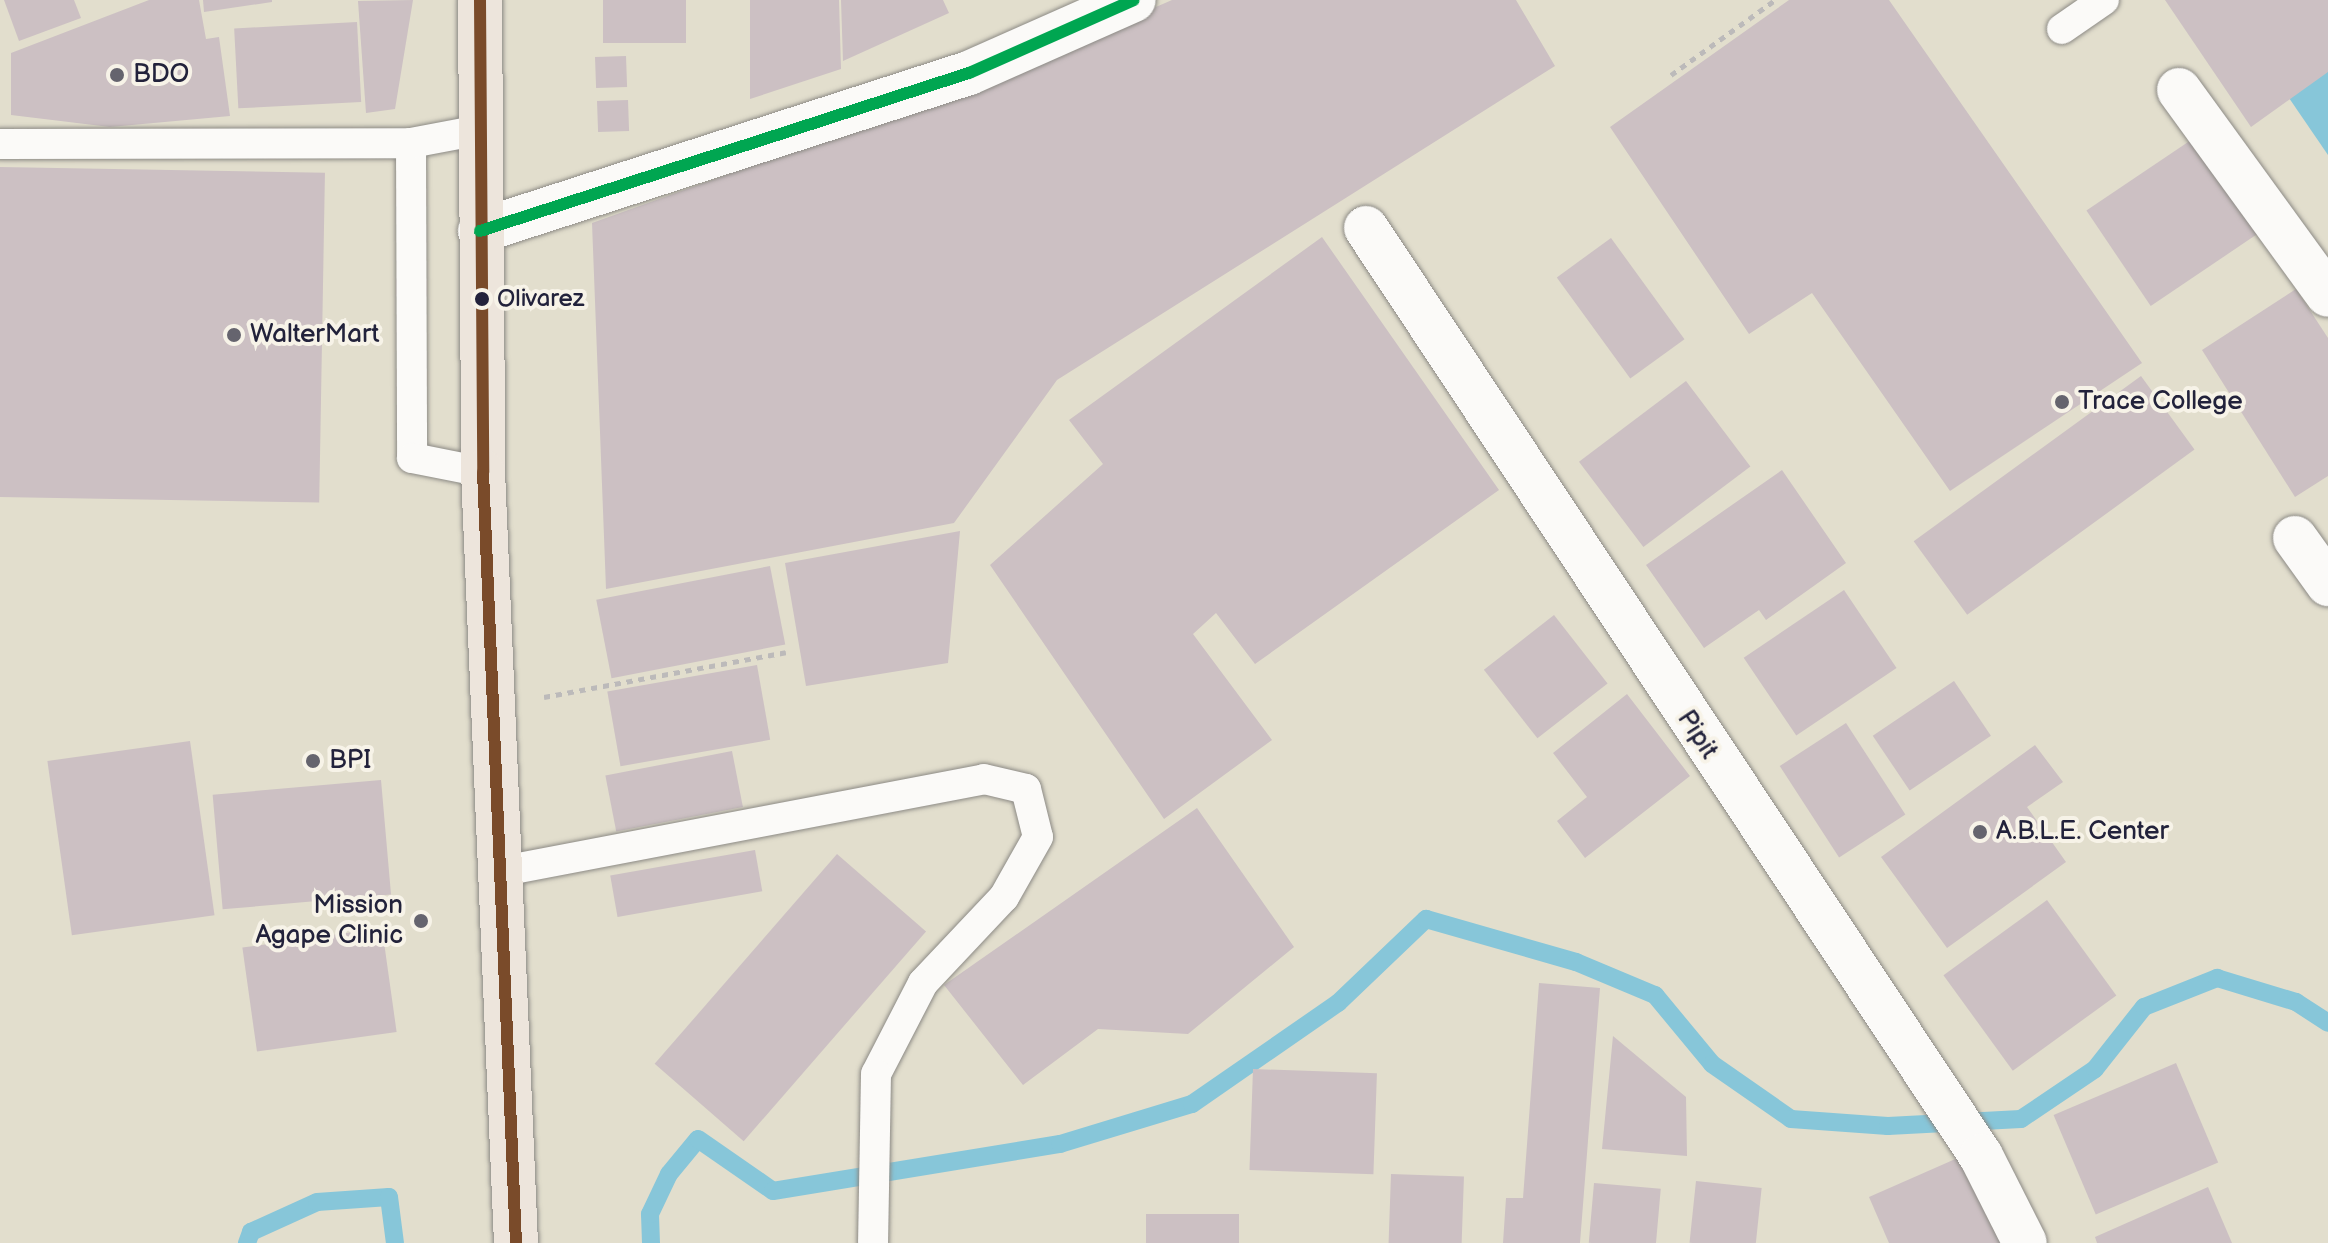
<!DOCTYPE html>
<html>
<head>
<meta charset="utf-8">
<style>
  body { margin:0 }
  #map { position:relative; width:2328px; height:1243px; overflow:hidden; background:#e2decd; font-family:"Balsamiq Sans",sans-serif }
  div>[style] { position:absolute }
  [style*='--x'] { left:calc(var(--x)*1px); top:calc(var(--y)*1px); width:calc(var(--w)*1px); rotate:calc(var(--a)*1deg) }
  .water>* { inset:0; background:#87c6d9 }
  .stream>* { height:18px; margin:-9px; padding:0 9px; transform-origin:9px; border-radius:9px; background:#87c6d9 }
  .building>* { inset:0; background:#ccc0c3; transform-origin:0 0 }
  .path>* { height:5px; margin-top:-2.5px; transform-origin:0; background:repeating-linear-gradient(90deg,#bcbaba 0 6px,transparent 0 12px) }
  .roads { filter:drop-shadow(0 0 2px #8c8a85) drop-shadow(0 0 2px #8c8a85) }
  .lane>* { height:30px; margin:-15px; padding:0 15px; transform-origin:15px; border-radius:15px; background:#fbfaf8 }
  .street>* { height:44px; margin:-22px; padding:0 22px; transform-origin:22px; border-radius:22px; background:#fbfaf8 }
  .primary>* { height:44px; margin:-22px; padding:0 22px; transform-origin:22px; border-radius:22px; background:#ede5dc }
  .bus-1>* { height:12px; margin:-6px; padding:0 6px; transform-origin:6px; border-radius:6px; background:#7a4b2a }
  .bus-2>* { height:12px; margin:-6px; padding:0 6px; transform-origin:6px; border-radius:6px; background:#00a651 }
  .dots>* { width:22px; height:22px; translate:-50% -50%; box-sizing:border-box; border:4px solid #f7f3e8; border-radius:50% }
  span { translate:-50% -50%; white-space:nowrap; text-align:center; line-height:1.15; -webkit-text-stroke:8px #f7f3e8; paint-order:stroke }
  .bus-label { font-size:24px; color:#22223b }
  .left { translate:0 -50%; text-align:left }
  .poi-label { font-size:26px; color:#22223b }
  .right { translate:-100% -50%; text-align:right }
  .street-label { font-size:26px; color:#22223b }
</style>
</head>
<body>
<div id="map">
  <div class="water">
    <div style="clip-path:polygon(2328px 71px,2328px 155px,2289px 98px)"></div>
  </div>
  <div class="stream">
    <div style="--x:247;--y:1243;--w:12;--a:-70"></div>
    <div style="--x:251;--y:1232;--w:72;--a:-24.4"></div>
    <div style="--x:317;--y:1202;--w:72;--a:-4"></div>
    <div style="--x:389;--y:1197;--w:46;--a:82.6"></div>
    <div style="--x:651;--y:1243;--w:29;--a:-92"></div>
    <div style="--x:650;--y:1214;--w:44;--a:-64.6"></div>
    <div style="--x:669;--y:1174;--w:45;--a:-50.4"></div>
    <div style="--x:698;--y:1139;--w:91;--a:34.7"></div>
    <div style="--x:773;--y:1191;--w:291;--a:-9.3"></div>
    <div style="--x:1060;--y:1144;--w:138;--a:-16.9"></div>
    <div style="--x:1192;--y:1104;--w:178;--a:-34.7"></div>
    <div style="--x:1338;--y:1003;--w:122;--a:-43.7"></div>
    <div style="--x:1426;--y:919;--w:156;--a:16"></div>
    <div style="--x:1576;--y:962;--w:86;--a:22.7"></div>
    <div style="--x:1655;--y:995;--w:89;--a:50.4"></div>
    <div style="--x:1712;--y:1064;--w:96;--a:34.8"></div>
    <div style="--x:1791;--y:1119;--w:97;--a:4.1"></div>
    <div style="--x:1888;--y:1126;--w:133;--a:-3"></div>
    <div style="--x:2021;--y:1119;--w:89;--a:-34"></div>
    <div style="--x:2095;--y:1069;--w:79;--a:-51.7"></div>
    <div style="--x:2144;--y:1007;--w:79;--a:-21.7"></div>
    <div style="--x:2217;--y:978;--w:83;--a:16.9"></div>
    <div style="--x:2296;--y:1002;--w:38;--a:33"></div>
  </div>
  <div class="building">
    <div style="clip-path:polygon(4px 0,74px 0,81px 18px,19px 41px)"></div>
    <div style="clip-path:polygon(149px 0,199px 0,206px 39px,219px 37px,230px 116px,110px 127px,11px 115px,11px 53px)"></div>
    <div style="clip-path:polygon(203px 0,272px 0,272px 2px,204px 12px)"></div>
    <div style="clip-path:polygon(413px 0,395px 109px,366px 113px,358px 1px)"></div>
    <div style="left:603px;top:0;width:83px;height:43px"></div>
    <div style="clip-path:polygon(750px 0,839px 0,841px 69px,750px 99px)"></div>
    <div style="clip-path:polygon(841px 0,943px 0,949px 13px,843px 61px)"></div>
    <div style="clip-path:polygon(1172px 0,1516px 0,1555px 66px,1057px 380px,954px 523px,606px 589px,592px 223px,975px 86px)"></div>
    <div style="clip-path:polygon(1789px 0,1889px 0,2142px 363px,1950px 491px,1812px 293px,1749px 334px,1610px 127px)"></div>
    <div style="clip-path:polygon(2165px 0,2328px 0,2328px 72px,2251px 127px)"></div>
    <div style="left:357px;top:22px;width:80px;height:123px;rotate:87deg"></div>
    <div style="left:626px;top:56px;width:31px;height:31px;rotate:88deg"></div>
    <div style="left:628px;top:100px;width:31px;height:31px;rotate:88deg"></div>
    <div style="left:2200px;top:134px;width:115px;height:137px;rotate:56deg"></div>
    <div style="left:0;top:167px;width:325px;height:330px;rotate:1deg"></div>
    <div style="clip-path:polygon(1322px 237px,1499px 490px,1255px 664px,1216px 613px,1193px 634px,1272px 740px,1164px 819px,990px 565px,1103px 464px,1069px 420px)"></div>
    <div style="left:1611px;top:238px;width:125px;height:67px;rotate:54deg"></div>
    <div style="clip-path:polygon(2296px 289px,2328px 338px,2328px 476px,2295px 497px,2202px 350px)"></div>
    <div style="left:2141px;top:376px;width:91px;height:281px;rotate:54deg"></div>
    <div style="left:1686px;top:381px;width:107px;height:134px;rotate:53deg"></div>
    <div style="clip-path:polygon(1782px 470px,1846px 563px,1766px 620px,1759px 610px,1704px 648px,1646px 565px)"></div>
    <div style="clip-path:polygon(960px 531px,948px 663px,806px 686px,785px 563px)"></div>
    <div style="left:770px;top:566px;width:80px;height:177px;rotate:79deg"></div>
    <div style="left:1844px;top:590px;width:94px;height:121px;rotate:56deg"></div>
    <div style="left:1554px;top:615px;width:87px;height:89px;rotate:52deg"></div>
    <div style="left:757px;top:665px;width:76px;height:152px;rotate:80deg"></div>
    <div style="left:1954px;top:681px;width:66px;height:98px;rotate:56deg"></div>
    <div style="clip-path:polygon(1627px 694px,1690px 776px,1585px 858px,1557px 821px,1587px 797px,1553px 753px)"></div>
    <div style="left:1846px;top:723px;width:109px;height:79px;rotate:57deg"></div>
    <div style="left:190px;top:741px;width:176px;height:144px;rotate:82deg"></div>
    <div style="clip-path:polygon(2035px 745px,2063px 782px,2027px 807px,2066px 862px,1947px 948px,1881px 857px)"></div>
    <div style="left:732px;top:751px;width:57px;height:129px;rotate:79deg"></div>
    <div style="left:381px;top:780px;width:115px;height:169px;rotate:85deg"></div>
    <div style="clip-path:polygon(1197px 808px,1294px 947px,1188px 1034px,1098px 1029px,1023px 1085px,944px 985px)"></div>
    <div style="left:755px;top:850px;width:42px;height:147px;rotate:80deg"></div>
    <div style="left:837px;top:854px;width:118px;height:278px;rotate:41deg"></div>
    <div style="left:2047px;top:900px;width:118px;height:128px;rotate:54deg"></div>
    <div style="left:382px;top:928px;width:105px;height:141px;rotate:82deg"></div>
    <div style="clip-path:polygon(1539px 983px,1600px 988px,1580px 1243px,1503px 1243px,1506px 1198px,1523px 1198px)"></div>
    <div style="clip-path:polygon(1613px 1036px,1686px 1097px,1687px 1156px,1602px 1149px)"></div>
    <div style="left:2176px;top:1063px;width:108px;height:133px;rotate:67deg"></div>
    <div style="left:1253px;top:1069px;width:124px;height:101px;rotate:2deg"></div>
    <div style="clip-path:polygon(1969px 1153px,2008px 1243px,1889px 1243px,1869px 1197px)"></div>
    <div style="left:1391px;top:1174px;width:73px;height:69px;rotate:2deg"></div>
    <div style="left:1696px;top:1181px;width:66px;height:62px;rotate:6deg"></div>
    <div style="left:1594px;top:1183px;width:67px;height:60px;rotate:5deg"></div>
    <div style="clip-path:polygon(2208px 1187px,2232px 1243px,2097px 1243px,2095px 1237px)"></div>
    <div style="left:1239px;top:1214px;width:29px;height:93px;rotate:90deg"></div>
  </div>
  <div class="path">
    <div style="--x:1671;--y:75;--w:128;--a:-35.8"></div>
    <div style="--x:544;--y:697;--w:246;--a:-10.5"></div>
  </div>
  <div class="roads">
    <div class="lane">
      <div style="--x:2062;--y:29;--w:51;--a:-34.6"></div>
      <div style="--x:411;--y:143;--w:315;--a:89.8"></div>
      <div style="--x:412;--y:458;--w:72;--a:11.2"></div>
      <div style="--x:0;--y:144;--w:411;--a:-0.1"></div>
      <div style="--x:411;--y:143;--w:70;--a:-10.7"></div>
      <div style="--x:503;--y:871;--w:490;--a:-10.8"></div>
      <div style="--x:984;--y:779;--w:43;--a:13.4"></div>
      <div style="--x:1026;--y:789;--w:49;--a:76"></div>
      <div style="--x:1038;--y:837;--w:69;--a:119.5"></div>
      <div style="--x:1004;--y:897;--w:118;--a:133.3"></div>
      <div style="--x:923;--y:983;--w:102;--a:117.3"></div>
      <div style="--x:876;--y:1074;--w:169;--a:91"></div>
    </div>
    <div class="street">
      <div style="--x:2179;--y:90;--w:253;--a:54"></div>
      <div style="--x:1366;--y:228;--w:1113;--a:56.47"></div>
      <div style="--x:1981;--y:1156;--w:97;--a:63.2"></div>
      <div style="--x:480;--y:231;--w:514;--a:-17.91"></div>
      <div style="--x:969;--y:73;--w:180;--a:-23.9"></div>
      <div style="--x:2295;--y:538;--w:57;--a:54.3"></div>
    </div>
    <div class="primary">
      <div style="--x:480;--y:0;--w:472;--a:89.6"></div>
      <div style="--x:483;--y:472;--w:772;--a:87.55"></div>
    </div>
  </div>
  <div class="bus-1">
    <div style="--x:480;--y:0;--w:472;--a:89.6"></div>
    <div style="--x:483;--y:472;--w:772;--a:87.55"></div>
  </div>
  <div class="bus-2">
    <div style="--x:480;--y:231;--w:514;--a:-17.91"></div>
    <div style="--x:969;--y:73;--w:180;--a:-23.9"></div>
  </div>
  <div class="dots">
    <div style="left:117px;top:75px;background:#65646e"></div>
    <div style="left:482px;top:299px;background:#22223b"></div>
    <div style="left:234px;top:335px;background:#65646e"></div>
    <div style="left:2062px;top:402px;background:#65646e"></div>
    <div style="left:313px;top:761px;background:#65646e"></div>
    <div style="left:1980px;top:832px;background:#65646e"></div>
    <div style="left:421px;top:921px;background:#65646e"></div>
  </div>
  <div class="bus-label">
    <span class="left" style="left:497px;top:299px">Olivarez</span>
  </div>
  <div class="poi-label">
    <span class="left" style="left:133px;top:75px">BDO</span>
    <span class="left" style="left:250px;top:335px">WalterMart</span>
    <span class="left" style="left:2078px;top:402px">Trace College</span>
    <span class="left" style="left:329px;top:761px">BPI</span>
    <span class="left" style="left:1996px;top:832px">A.B.L.E. Center</span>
    <span class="right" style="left:403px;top:921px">Mission<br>Agape Clinic</span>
  </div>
  <div class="street-label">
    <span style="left:1697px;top:735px;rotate:57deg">Pipit</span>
  </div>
</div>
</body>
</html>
